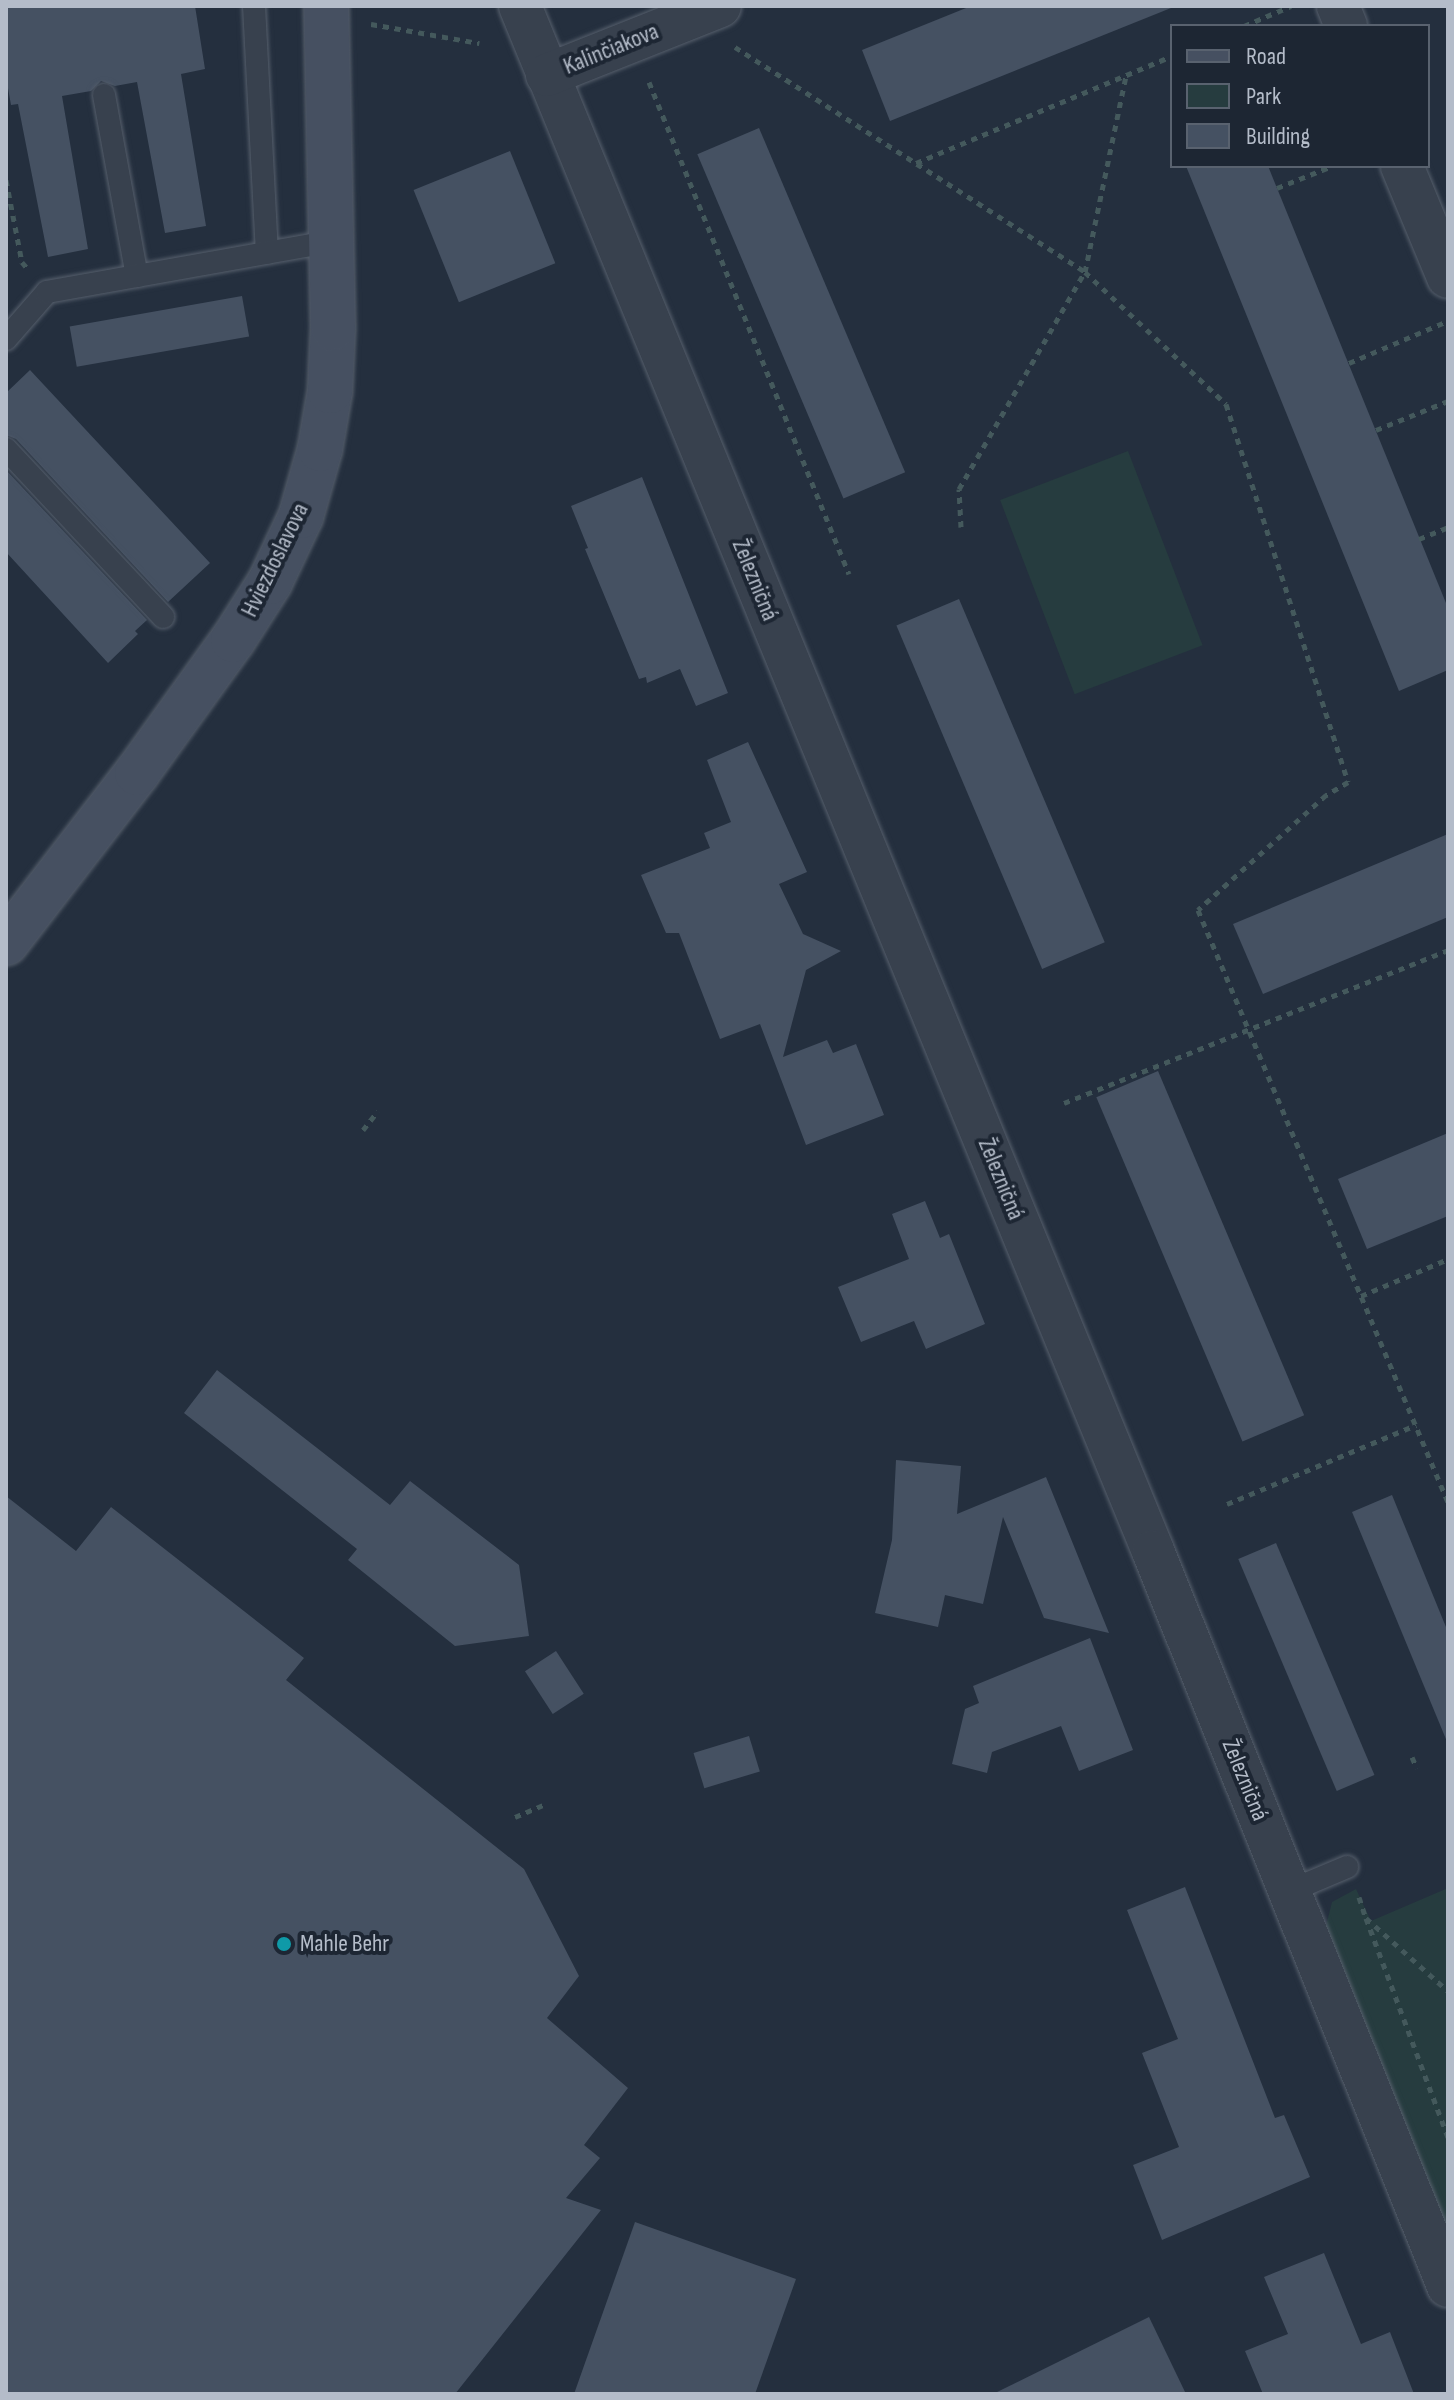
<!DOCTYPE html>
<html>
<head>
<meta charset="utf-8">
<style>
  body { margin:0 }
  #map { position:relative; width:1454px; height:2400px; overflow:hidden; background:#242f3e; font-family:"Sofia Sans Condensed",sans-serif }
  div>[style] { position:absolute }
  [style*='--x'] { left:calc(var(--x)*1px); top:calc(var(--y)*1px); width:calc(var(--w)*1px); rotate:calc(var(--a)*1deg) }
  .green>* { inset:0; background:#263c3f; transform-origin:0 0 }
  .building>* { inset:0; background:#455162; transform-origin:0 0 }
  .path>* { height:5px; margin-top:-2.5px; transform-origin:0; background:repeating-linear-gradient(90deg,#44595c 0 6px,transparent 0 12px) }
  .roads { filter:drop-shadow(0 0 2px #565f6c) drop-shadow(0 0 2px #565f6c) }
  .lane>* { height:22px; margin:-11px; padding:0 11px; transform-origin:11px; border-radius:11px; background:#38414e }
  .street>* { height:42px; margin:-21px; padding:0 21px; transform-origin:21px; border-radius:21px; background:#38414e }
  .secondary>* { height:44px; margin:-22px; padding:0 22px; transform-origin:22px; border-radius:22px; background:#465061 }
  .dots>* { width:22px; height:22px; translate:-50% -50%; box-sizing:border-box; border:4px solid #1d2633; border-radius:50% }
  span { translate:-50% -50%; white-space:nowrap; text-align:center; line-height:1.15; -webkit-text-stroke:8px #1d2633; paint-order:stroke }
  .street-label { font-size:24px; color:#b4bcc9 }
  .poi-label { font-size:24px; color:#b4bcc9 }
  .left { translate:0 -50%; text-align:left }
  .frame { position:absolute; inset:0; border:8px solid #b4bcc9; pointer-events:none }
  .legend { position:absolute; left:1170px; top:24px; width:260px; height:144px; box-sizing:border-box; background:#1d2633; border:2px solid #59626f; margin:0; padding:10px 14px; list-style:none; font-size:24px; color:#b4bcc9 }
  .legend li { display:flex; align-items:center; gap:16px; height:40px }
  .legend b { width:40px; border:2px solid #59626f }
</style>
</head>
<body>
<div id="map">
  <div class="green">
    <div style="left:1128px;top:451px;width:208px;height:137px;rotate:69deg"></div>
    <div style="clip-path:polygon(1448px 1888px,1448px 2238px,1324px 1934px,1332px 1902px,1356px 1889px,1371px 1921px)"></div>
  </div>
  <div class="building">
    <div style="clip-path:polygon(6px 6px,195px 6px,205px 69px,181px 74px,206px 226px,165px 233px,137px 82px,115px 86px,101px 81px,91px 91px,62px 96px,88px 249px,48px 257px,18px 104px,11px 105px,6px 77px)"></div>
    <div style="clip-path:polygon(971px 6px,1171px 6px,1171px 8px,890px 121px,862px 50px)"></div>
    <div style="left:759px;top:128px;width:374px;height:67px;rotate:67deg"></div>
    <div style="left:510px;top:151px;width:121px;height:104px;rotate:68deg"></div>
    <div style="clip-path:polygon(1186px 166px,1268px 166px,1448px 608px,1448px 670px,1399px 691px)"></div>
    <div style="left:242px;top:296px;width:41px;height:175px;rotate:80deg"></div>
    <div style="clip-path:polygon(30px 370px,210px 563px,168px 602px,16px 439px,6px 435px,6px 393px)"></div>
    <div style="clip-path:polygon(6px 470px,147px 620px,135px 631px,138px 634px,108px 663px,6px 552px)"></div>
    <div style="clip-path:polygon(642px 477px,728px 693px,696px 706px,680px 669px,647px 683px,646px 677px,639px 679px,585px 549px,588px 548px,571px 506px)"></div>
    <div style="left:959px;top:599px;width:373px;height:68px;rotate:67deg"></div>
    <div style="clip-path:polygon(748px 742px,807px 872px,779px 884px,803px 934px,841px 951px,806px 970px,783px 1057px,827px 1040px,833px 1053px,856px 1044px,884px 1115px,806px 1145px,760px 1024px,720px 1039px,679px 933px,666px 933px,641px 875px,710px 848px,704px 833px,731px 822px,707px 760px)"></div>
    <div style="clip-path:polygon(1448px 834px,1448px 917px,1263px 994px,1233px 924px)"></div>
    <div style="left:1158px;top:1071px;width:374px;height:67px;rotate:67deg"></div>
    <div style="clip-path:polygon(1448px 1133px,1448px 1216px,1367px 1249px,1338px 1179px)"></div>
    <div style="clip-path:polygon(925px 1201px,940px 1238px,949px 1234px,985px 1324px,926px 1349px,914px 1321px,861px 1342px,838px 1287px,909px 1259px,892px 1214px)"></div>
    <div style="clip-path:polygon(217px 1370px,390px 1505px,410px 1481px,519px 1565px,529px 1636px,455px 1646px,348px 1560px,357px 1549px,184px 1413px)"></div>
    <div style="clip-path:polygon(896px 1460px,961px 1466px,957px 1514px,1046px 1477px,1109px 1633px,1044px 1618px,1003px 1517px,983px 1604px,945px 1595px,938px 1627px,875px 1613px,892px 1540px)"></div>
    <div style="clip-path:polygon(1392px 1495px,1448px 1632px,1448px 1744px,1352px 1512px)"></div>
    <div style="clip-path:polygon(6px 1496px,76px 1551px,111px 1507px,304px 1658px,286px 1680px,524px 1869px,579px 1976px,547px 2018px,628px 2088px,584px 2145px,600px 2158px,566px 2198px,601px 2210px,455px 2394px,6px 2394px)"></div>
    <div style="left:1276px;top:1543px;width:252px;height:41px;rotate:67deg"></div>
    <div style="clip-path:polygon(1090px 1638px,1133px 1750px,1079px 1771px,1061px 1726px,992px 1752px,987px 1773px,952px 1764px,965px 1709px,979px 1703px,973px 1686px)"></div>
    <div style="left:556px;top:1651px;width:51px;height:37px;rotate:57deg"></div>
    <div style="left:749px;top:1736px;width:37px;height:58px;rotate:73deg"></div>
    <div style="clip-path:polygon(1185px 1887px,1275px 2118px,1284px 2115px,1310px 2177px,1162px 2240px,1133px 2165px,1179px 2147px,1142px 2053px,1178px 2039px,1127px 1910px)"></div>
    <div style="clip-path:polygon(635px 2222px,796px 2279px,755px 2394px,574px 2394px)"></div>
    <div style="clip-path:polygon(1324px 2253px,1361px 2344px,1390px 2332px,1414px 2394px,1263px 2394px,1245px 2351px,1288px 2334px,1264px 2277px)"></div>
    <div style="clip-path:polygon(1149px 2317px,1186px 2394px,993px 2394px)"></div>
  </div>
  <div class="path">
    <div style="--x:371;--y:24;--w:110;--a:10"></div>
    <div style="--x:1244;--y:26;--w:51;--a:-23.1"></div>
    <div style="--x:735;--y:47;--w:416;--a:32.7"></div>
    <div style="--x:1085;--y:272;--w:193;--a:43.1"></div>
    <div style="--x:1226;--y:404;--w:397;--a:72.1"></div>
    <div style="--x:1348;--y:782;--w:26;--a:149"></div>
    <div style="--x:1326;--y:795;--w:172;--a:138.1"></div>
    <div style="--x:1198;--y:910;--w:643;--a:67.11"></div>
    <div style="--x:649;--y:82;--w:531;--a:67.88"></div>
    <div style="--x:916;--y:163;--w:277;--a:-22.7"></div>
    <div style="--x:6;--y:180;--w:84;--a:79"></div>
    <div style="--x:22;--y:262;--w:8;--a:50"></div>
    <div style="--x:1277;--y:188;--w:59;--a:-21.8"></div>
    <div style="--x:1349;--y:363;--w:104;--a:-23.1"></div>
    <div style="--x:1376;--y:430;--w:78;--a:-21.9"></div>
    <div style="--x:961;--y:527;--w:38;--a:-93"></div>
    <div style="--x:959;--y:489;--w:251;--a:-59.9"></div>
    <div style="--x:1085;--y:272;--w:200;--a:-78.2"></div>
    <div style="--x:1419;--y:539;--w:31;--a:-22"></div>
    <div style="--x:1064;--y:1103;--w:413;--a:-21.7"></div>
    <div style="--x:363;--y:1130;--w:24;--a:-52"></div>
    <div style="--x:1361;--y:1296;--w:95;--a:-23"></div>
    <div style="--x:1227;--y:1504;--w:205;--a:-22.7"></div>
    <div style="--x:1412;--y:1757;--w:12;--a:66"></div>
    <div style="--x:515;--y:1817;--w:30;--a:-23"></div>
    <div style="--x:1359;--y:1897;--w:22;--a:72"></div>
    <div style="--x:1366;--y:1918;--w:110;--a:41.7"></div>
    <div style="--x:1366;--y:1918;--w:234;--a:69.5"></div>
  </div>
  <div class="roads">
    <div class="lane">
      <div style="--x:254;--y:6;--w:247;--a:87"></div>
      <div style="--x:104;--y:95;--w:184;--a:79.7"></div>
      <div style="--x:6;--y:339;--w:62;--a:-48.9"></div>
      <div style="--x:47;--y:292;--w:290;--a:-10.1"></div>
      <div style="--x:6;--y:449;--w:230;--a:46.9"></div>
      <div style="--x:1290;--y:1891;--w:62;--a:-22.8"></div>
    </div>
    <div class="street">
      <div style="--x:520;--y:6;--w:1670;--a:67.72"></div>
      <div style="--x:1153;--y:1551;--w:792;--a:68.13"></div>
      <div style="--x:1338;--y:6;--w:22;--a:68"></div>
      <div style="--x:547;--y:75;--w:186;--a:-21.7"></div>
      <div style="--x:1402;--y:166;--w:120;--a:67.5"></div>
    </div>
    <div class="secondary">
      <div style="--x:6;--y:943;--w:215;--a:-52.4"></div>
      <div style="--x:137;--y:773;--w:164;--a:-54.2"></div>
      <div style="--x:233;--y:640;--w:69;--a:-57.5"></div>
      <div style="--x:270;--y:582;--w:73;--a:-64.8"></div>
      <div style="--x:301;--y:516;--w:70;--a:-74.2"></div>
      <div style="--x:320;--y:449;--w:59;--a:-80.2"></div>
      <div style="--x:330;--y:391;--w:63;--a:-87.3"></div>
      <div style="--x:333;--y:328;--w:322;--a:-91.2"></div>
    </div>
  </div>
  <div class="dots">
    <div style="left:284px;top:1944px;background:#0f9aa8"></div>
  </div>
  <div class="street-label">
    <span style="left:611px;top:49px;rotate:-22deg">Kalinčiakova</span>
    <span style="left:275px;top:560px;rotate:-64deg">Hviezdoslavova</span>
    <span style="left:755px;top:580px;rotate:68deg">Železničná</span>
    <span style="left:1001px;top:1179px;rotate:68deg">Železničná</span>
    <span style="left:1245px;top:1780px;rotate:68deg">Železničná</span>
  </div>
  <div class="poi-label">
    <span class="left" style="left:300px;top:1944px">Mahle Behr</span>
  </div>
  <div class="frame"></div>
  <ul class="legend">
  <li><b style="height:10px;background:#465061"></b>Road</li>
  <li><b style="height:22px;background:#263c3f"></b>Park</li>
  <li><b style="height:22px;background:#455162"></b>Building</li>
  </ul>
</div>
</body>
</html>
